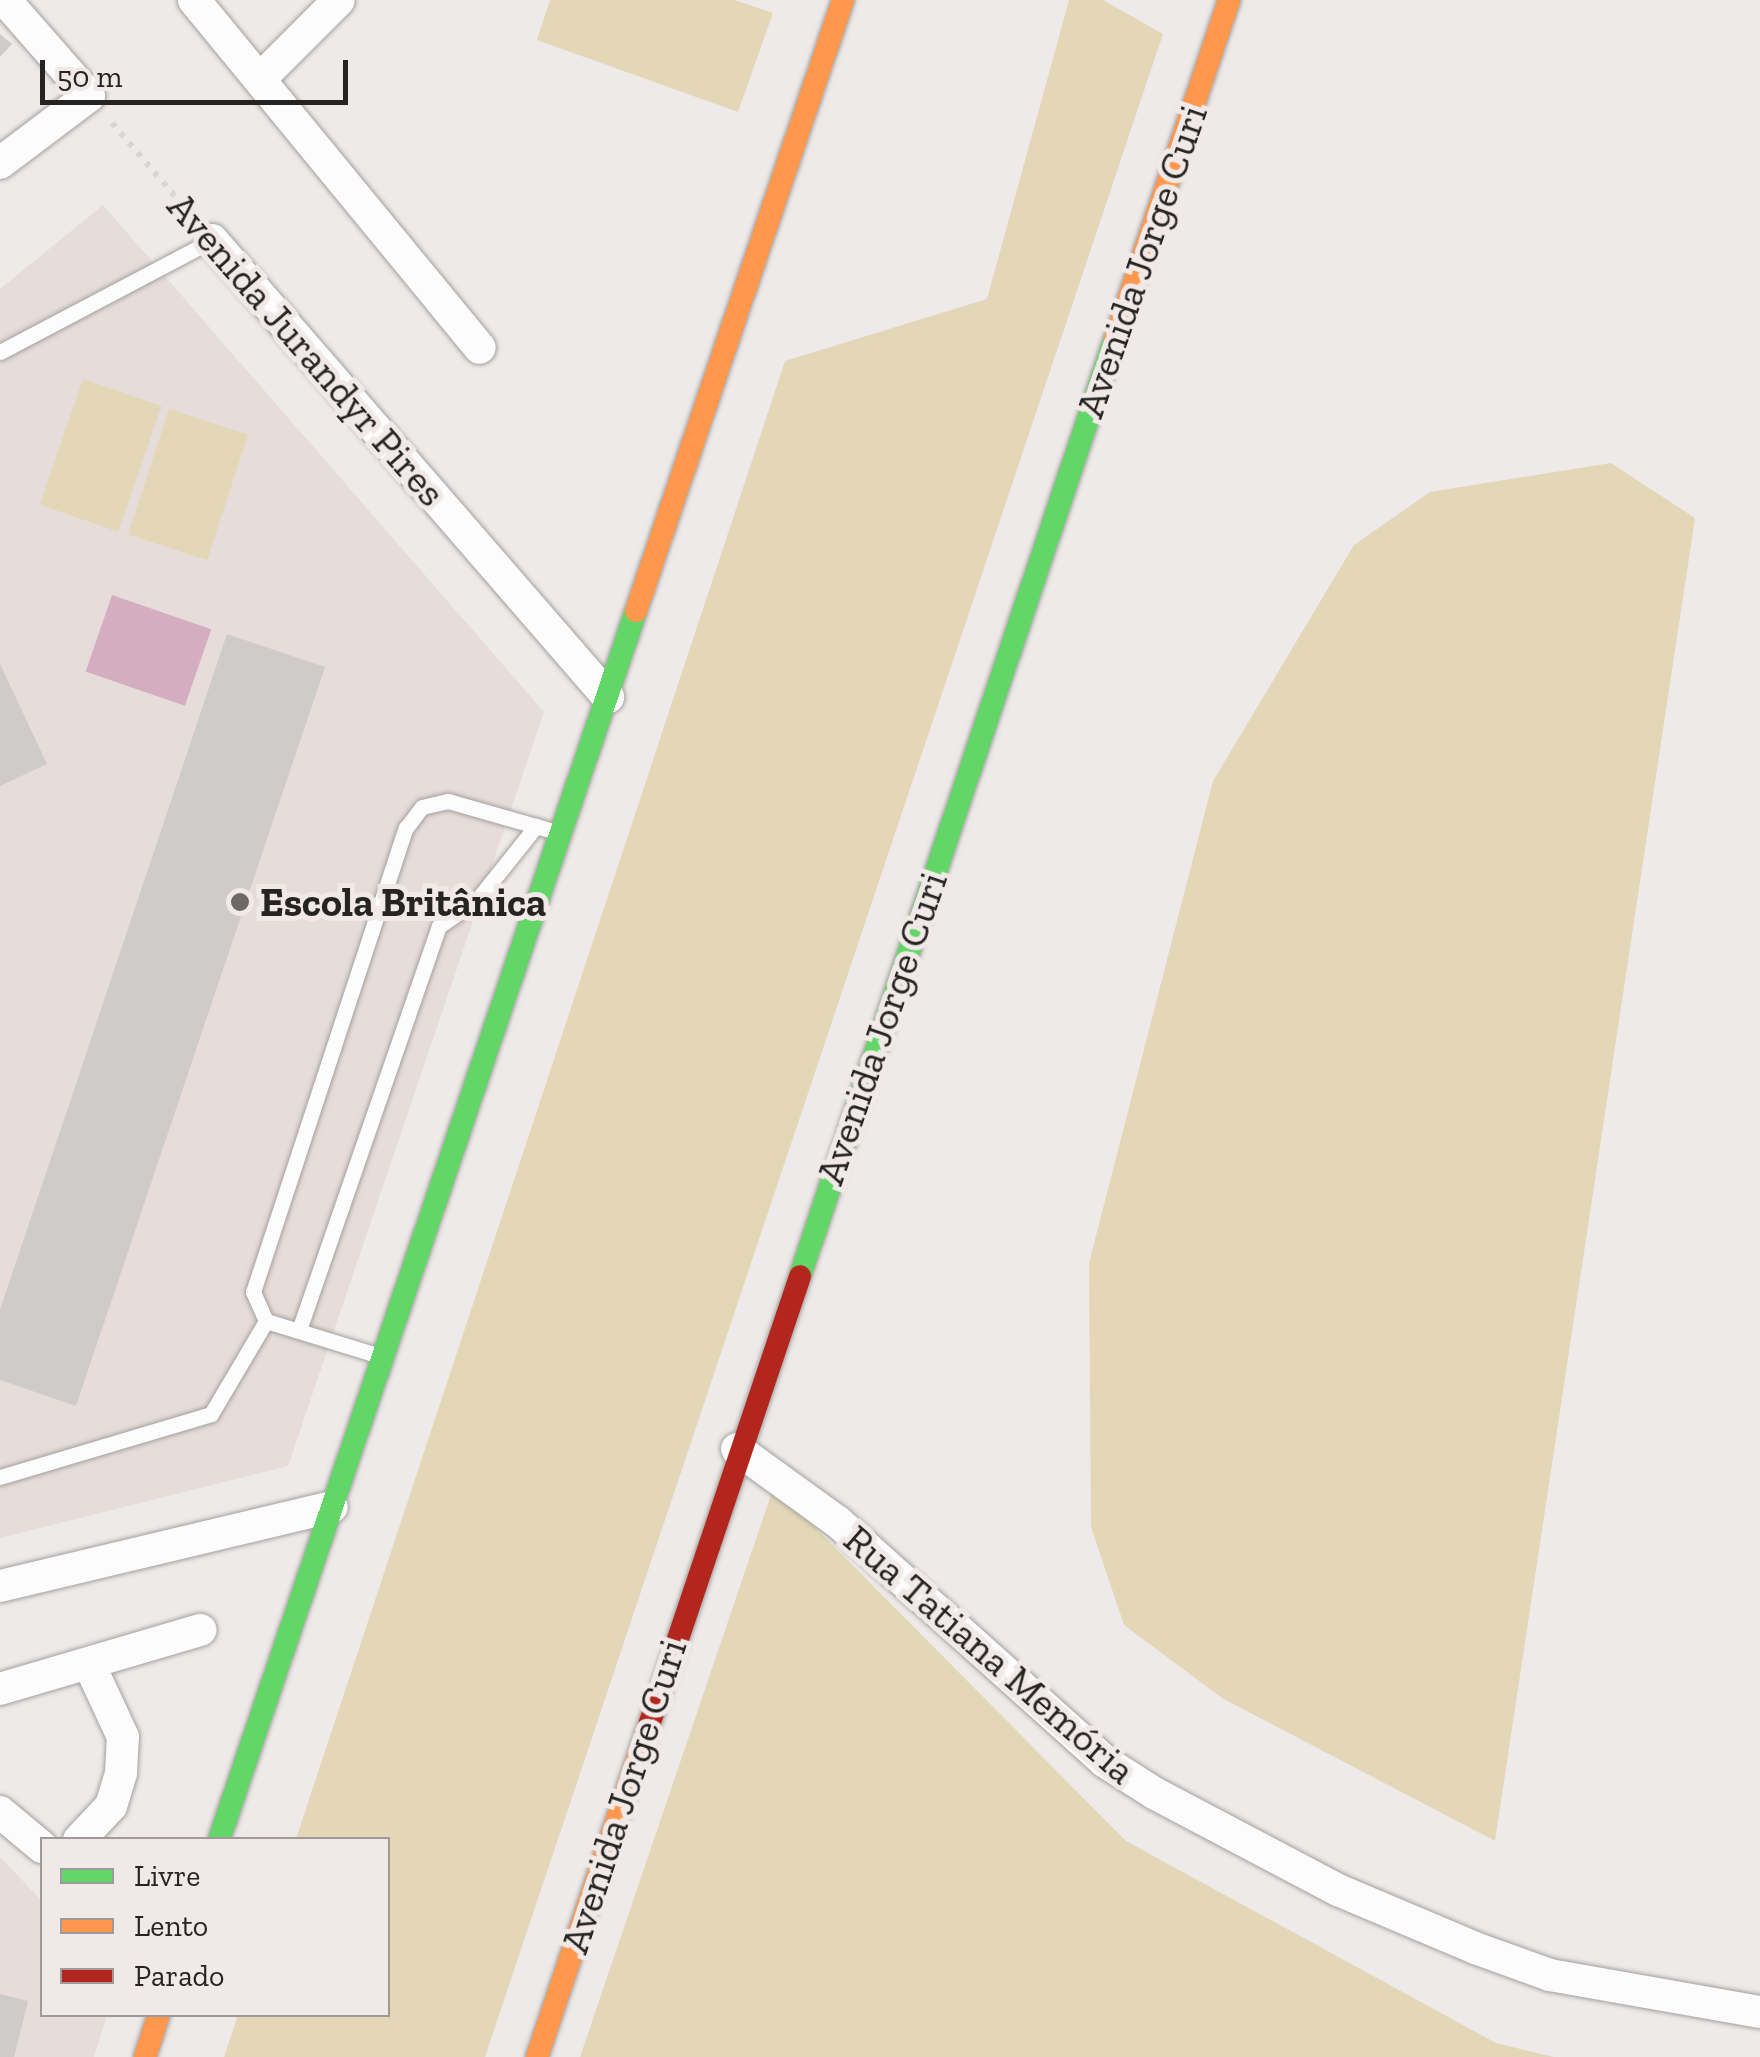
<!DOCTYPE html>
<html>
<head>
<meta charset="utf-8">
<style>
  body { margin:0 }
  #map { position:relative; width:1760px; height:2057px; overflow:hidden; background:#eeeae9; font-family:"Zilla Slab",serif }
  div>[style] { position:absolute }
  .built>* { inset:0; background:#e6dcd9 }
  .green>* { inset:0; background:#e3d7b8; transform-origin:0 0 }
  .water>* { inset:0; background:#d5adc0; transform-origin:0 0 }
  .building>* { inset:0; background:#cfcbcb }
  .path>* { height:6px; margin-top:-3px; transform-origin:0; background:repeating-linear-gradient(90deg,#d6d6d5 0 5px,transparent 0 13px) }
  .roads { filter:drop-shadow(0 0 2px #a3a09f) drop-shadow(0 0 2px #a3a09f) }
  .lane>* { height:15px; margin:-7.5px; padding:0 7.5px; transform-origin:7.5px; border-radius:7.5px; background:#fcfcfc }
  .street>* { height:32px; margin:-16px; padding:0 16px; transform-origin:16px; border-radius:16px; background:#fcfcfc }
  .fast>* { height:22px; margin:-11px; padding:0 11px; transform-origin:11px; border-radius:11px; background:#63d668 }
  .slow>* { height:22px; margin:-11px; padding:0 11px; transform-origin:11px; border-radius:11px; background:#ff974d }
  .jam>* { height:22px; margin:-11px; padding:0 11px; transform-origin:11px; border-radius:11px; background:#b3261e }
  .dots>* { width:28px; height:28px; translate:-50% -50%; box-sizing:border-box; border:5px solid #f0e9e7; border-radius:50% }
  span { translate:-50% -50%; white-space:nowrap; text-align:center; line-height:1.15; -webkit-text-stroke:10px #f0e9e7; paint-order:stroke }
  .street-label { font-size:40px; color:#262423 }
  .poi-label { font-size:40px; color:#262423; font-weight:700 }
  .left { translate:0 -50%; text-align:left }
  .legend { position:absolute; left:40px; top:1837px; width:350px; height:180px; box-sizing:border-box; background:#f0e9e7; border:2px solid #9f9a99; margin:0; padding:12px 18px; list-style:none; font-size:30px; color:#262423 }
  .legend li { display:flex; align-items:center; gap:20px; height:50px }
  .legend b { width:50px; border:2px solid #9f9a99 }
  .scale { position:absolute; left:40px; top:60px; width:308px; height:45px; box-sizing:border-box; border:5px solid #262423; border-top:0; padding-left:12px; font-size:30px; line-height:35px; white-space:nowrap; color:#262423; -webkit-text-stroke:8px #f0e9e7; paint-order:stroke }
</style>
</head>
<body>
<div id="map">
  <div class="built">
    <div style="clip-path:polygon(103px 205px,544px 712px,288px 1466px,0 1538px,0 289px)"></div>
    <div style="clip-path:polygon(0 1857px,42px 1901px,42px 2014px,107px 2015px,94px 2057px,0 2057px)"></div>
  </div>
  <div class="green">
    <div style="clip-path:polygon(550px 0,735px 0,773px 13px,738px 112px,537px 40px)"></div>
    <div style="clip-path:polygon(1069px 0,1103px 0,1163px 34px,485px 2057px,224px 2057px,238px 2015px,388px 2014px,388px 1840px,296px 1839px,785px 361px,987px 299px)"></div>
    <div style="left:83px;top:379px;width:83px;height:133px;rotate:19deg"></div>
    <div style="left:169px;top:409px;width:83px;height:132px;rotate:18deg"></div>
    <div style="clip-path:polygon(1611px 463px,1695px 518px,1495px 1841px,1222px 1698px,1124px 1625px,1091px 1527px,1089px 1263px,1213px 781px,1354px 545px,1430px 492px)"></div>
    <div style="clip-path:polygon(774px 1486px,1126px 1841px,1496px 2043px,1554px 2057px,580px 2057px)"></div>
  </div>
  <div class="water">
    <div style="left:112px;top:595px;width:105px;height:81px;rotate:19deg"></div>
  </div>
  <div class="building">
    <div style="clip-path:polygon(0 34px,12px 44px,0 57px)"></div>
    <div style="clip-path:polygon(227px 634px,325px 667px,76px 1406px,0 1380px,0 1310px)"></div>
    <div style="clip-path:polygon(0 664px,47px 764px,0 786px)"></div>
    <div style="clip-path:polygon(0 1994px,28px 2001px,14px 2057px,0 2057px)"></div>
  </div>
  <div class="path">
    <div style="left:112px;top:123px;width:123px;rotate:49.3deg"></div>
  </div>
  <div class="roads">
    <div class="lane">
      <div style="left:0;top:352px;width:240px;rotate:-27.8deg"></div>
      <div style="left:299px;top:1330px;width:428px;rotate:-70.9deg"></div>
      <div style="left:439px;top:926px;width:46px;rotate:-34.4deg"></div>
      <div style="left:477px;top:900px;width:95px;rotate:-51.4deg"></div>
      <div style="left:380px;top:1356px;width:119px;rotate:-162.9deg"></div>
      <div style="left:266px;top:1321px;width:32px;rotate:-114deg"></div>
      <div style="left:253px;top:1292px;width:489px;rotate:-71.8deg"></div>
      <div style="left:406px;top:828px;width:26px;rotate:-53deg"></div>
      <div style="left:422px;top:807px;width:27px;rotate:-13deg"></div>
      <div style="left:448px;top:801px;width:113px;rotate:15.9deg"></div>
      <div style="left:0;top:1477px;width:220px;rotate:-16.6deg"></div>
      <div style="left:211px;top:1414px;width:108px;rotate:-59.4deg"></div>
    </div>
    <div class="street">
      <div style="left:194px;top:0;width:450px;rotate:50.6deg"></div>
      <div style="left:263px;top:76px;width:107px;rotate:-45deg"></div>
      <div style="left:0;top:163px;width:111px;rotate:-37deg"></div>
      <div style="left:89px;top:96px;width:128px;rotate:-131.2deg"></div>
      <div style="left:212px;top:240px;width:605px;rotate:49.09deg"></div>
      <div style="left:737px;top:1449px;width:125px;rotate:35.9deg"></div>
      <div style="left:838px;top:1522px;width:358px;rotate:41.9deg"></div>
      <div style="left:1104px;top:1761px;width:59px;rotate:32.6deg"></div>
      <div style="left:1154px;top:1793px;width:208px;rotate:27.8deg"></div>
      <div style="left:1338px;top:1890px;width:149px;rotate:22.9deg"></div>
      <div style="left:1475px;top:1948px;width:80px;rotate:19.8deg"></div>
      <div style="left:1550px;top:1975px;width:213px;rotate:10deg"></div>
      <div style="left:0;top:1586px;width:341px;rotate:-13.4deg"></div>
      <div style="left:0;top:1689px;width:209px;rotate:-16.4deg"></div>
      <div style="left:0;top:1812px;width:55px;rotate:39.8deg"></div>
      <div style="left:79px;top:1840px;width:47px;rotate:-46.7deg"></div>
      <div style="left:111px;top:1806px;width:34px;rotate:-73deg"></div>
      <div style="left:121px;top:1773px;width:36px;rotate:-87deg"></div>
      <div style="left:123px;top:1737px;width:78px;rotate:-114.9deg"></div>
    </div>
    <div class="fast">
      <div style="left:800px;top:1276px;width:989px;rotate:-71.42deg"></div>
      <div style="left:219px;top:1840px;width:1298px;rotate:-71.26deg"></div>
    </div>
    <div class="slow">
      <div style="left:1115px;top:339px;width:358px;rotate:-71.4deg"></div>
      <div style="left:636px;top:611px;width:645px;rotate:-71.28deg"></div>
      <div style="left:145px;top:2057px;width:45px;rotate:-72deg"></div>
      <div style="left:537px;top:2057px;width:341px;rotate:-71.4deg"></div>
    </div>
    <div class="jam">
      <div style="left:646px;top:1734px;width:483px;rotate:-71.4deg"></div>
    </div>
  </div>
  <div class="dots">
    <div style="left:240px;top:902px;background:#6c6968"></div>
  </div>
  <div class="street-label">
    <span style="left:1141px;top:261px;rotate:-71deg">Avenida Jorge Curi</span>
    <span style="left:307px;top:349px;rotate:49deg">Avenida Jurandyr Pires</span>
    <span style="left:881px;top:1028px;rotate:-71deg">Avenida Jorge Curi</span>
    <span style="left:990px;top:1654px;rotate:41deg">Rua Tatiana Memória</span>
    <span style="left:623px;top:1796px;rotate:-72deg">Avenida Jorge Curi</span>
  </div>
  <div class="poi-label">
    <span class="left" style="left:260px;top:902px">Escola Britânica</span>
  </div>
  <ul class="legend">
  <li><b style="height:12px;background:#63d668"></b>Livre</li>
  <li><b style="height:12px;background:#ff974d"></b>Lento</li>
  <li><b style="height:12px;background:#b3261e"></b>Parado</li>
  </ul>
  <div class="scale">50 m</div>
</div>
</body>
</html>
